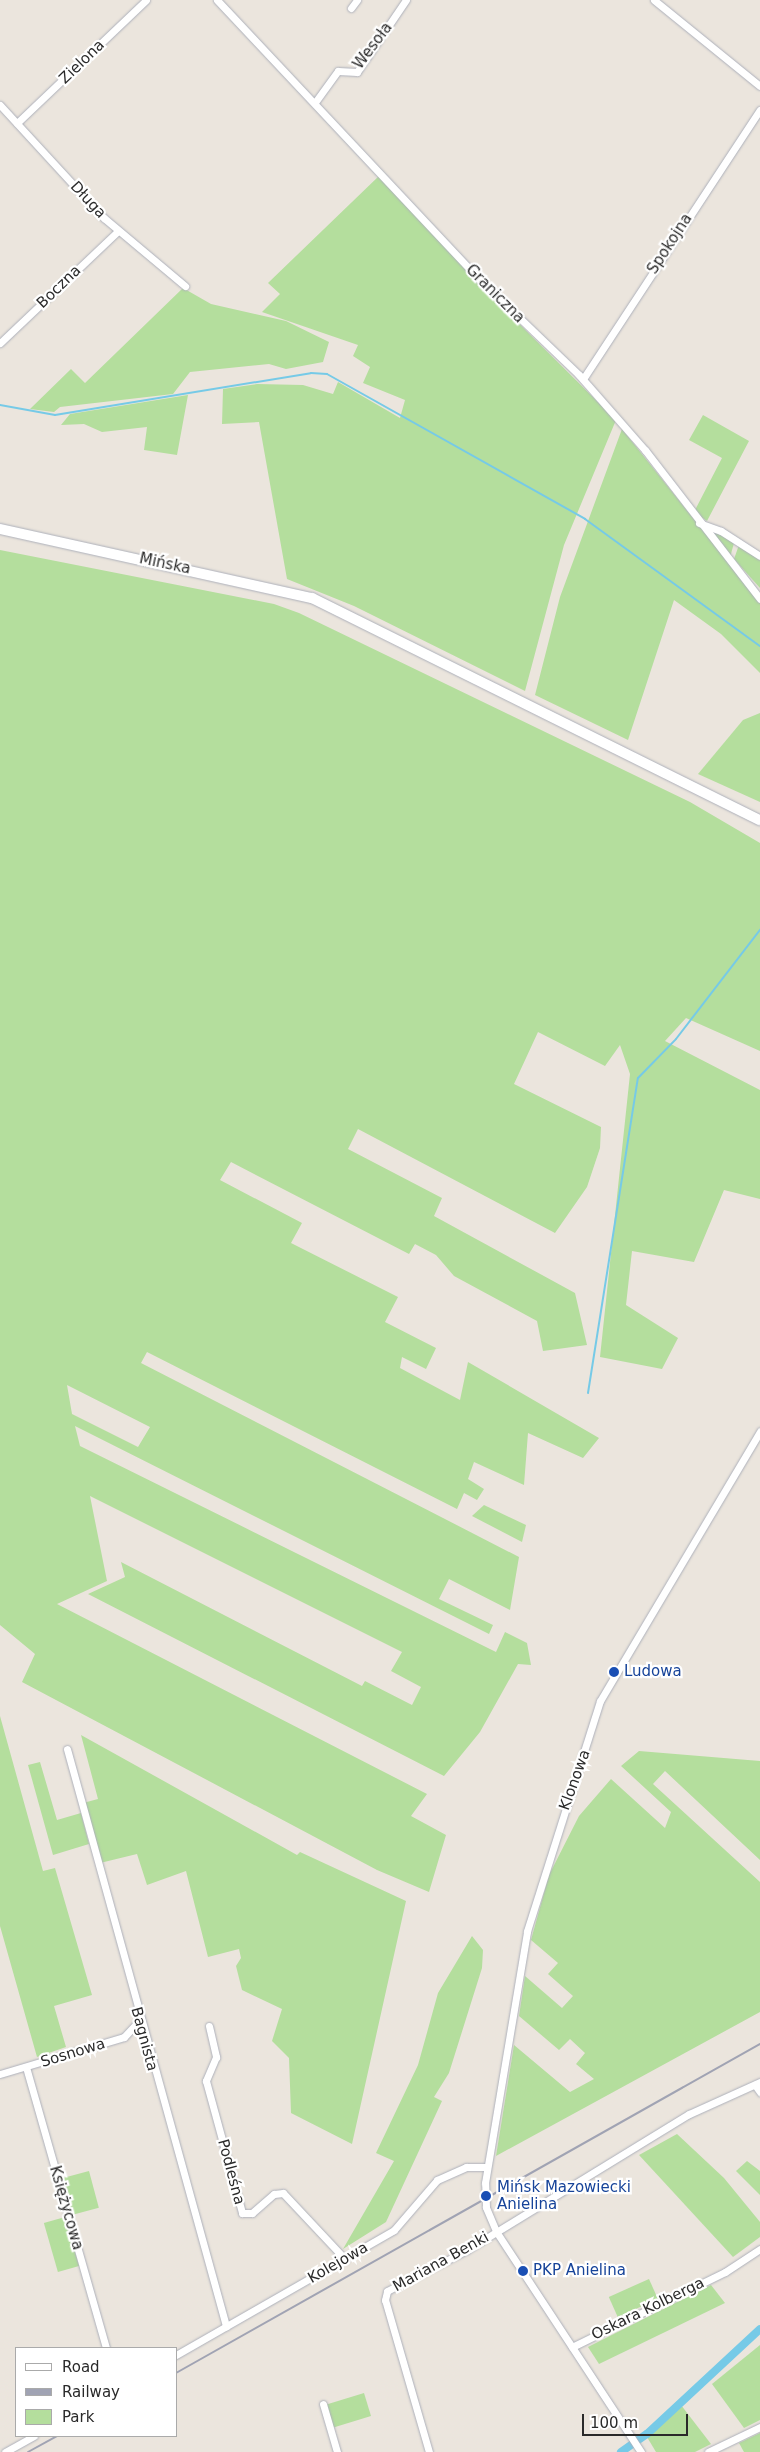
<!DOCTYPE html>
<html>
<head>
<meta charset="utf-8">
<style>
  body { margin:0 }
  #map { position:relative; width:760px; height:2452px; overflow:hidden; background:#ebe5dd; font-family:"DejaVu Sans",sans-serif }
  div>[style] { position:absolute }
  .green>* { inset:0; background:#b4de9d; transform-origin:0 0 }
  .stream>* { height:2px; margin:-1px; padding:0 1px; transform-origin:1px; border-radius:1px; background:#76cae7 }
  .canal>* { height:8px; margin:-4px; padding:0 4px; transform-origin:4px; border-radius:4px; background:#76cae7 }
  .roads { filter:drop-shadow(0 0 1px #adb0ba) drop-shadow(0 0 1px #adb0ba) }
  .minor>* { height:7px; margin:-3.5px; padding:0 3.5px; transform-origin:3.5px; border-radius:3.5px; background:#fff }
  .secondary>* { height:10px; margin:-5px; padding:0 5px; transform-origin:5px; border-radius:5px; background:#fff }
  .rail>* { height:2px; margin:-1px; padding:0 1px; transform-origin:1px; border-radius:1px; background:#a0a3b3 }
  .dots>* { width:14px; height:14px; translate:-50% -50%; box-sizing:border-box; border:2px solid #fff; border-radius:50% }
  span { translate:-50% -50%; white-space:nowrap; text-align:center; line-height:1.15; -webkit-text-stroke:4.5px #fff; paint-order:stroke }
  .street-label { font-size:15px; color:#2a2a2a }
  .transit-label { font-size:15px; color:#164399 }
  .left { translate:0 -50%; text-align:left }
  .legend { position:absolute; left:15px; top:2347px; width:162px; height:90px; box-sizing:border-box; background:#fff; border:1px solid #aaa; margin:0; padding:6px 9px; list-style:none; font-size:15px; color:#2a2a2a }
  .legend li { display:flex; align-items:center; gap:10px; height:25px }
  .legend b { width:25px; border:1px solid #aaa }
  .scale { position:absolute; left:582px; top:2414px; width:106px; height:22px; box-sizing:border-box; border:2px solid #2a2a2a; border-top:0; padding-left:6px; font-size:15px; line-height:18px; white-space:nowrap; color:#2a2a2a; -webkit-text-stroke:4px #fff; paint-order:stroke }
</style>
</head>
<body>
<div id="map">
  <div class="green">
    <div style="clip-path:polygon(380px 175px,481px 286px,616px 420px,564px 545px,525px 691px,354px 606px,287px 579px,259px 422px,222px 424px,223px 389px,257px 384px,303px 385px,333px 394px,338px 382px,400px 418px,405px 400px,363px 383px,370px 367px,353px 356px,358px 345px,262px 312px,280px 294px,268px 283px)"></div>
    <div style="clip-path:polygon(183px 288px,211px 304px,286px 321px,329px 342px,323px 362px,286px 369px,269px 364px,190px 372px,173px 394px,60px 407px,54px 412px,30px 409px,71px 369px,85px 383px)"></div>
    <div style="clip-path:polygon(188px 395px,177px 455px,144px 450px,147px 427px,102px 432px,84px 424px,61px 425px,70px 414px)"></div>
    <div style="clip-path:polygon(703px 415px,749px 441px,707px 521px,694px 512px,722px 458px,689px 440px)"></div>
    <div style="clip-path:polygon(622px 429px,760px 602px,760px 673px,721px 634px,674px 600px,628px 740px,535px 695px,560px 597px)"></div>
    <div style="clip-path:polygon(710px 528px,734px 543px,729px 561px)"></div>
    <div style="clip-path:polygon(739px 545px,760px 559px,760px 588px,734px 559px)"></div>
    <div style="clip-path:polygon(evenodd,0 550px,274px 604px,299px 613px,690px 802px,760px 843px,760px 1051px,686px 1018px,665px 1041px,760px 1090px,760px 1199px,724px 1190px,694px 1262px,632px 1251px,626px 1305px,678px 1338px,662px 1369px,600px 1357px,630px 1074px,620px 1045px,605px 1066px,538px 1032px,514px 1084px,601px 1127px,600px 1148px,587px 1187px,555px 1233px,358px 1129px,348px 1149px,442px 1198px,434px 1216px,575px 1293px,587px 1345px,543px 1351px,537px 1321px,454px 1276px,436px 1255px,415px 1244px,409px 1254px,231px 1162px,220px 1180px,302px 1223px,291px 1243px,398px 1297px,385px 1322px,436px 1348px,426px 1369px,402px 1357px,400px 1368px,460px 1400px,468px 1362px,599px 1438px,583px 1458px,528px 1433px,524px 1485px,474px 1462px,468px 1479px,484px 1489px,477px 1500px,464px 1493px,457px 1509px,147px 1352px,141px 1363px,519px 1557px,510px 1610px,449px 1579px,439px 1599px,493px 1625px,489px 1634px,75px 1426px,80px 1446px,496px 1652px,505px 1632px,527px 1643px,531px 1665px,518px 1664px,480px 1732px,444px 1776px,88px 1594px,125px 1577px,121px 1562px,362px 1686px,365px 1681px,412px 1705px,421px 1687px,391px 1671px,402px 1652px,90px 1496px,107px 1581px,57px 1604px,427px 1794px,411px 1816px,446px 1835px,429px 1892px,377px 1870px,22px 1682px,35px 1654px,0 1625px,0 550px,67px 1385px,150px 1427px,138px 1447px,72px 1414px,67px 1385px)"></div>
    <div style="clip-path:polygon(760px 713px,760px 802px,698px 774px,743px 720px)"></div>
    <div style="clip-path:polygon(484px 1505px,526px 1525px,522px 1542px,472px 1516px)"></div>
    <div style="clip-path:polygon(0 1716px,43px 1871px,55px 1868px,92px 1995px,54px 2006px,66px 2047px,37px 2057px,0 1926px)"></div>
    <div style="clip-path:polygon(81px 1735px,297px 1855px,300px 1852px,406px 1901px,352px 2144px,291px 2113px,289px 2058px,272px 2041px,282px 2009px,242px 1990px,236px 1966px,241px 1958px,239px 1949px,208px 1957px,186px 1871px,147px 1885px,137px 1854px,100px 1863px,83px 1803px,98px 1799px)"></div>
    <div style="clip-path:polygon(639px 1751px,760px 1761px,760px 1860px,665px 1771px,653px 1784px,760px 1882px,760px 2012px,496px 2156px,514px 2045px,570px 2092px,594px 2079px,576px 2064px,585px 2053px,570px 2039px,559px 2050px,519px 2016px,525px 1976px,562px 2008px,573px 1996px,548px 1974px,558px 1963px,531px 1940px,549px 1875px,579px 1816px,611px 1779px,665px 1828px,671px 1812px,621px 1766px)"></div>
    <div style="clip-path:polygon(40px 1762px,57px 1820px,81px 1813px,89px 1844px,53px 1855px,28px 1765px)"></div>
    <div style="clip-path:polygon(472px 1936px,483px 1950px,482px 1968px,449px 2073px,434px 2097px,442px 2101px,386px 2222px,343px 2249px,394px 2161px,376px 2153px,418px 2065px,438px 1993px)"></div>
    <div style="clip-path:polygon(677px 2134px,724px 2178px,760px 2222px,760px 2237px,733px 2257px,639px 2155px)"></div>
    <div style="clip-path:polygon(747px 2161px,760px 2171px,760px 2195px,736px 2171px)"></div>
    <div style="left:89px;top:2171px;width:38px;height:29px;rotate:75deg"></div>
    <div style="left:65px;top:2217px;width:51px;height:22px;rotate:74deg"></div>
    <div style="left:649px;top:2279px;width:22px;height:44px;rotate:66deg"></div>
    <div style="clip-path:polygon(711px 2285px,725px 2303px,599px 2364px,588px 2347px)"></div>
    <div style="clip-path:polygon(760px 2345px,760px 2420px,744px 2428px,712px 2384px)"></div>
    <div style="left:364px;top:2393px;width:24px;height:40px;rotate:73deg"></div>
    <div style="clip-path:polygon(681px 2405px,711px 2444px,695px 2452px,656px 2452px,647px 2437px)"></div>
    <div style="clip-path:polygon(760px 2433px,760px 2452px,744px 2452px,739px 2443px)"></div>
  </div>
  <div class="stream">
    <div style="left:0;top:405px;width:56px;rotate:10.3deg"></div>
    <div style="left:55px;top:415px;width:259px;rotate:-9.3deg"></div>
    <div style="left:311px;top:373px;width:16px;rotate:4deg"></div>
    <div style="left:327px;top:374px;width:296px;rotate:29.3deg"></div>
    <div style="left:585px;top:519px;width:216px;rotate:36deg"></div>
    <div style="left:588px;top:1393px;width:319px;rotate:-81deg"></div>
    <div style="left:638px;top:1078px;width:54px;rotate:-45.7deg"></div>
    <div style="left:676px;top:1039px;width:138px;rotate:-52.4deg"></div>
  </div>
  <div class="canal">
    <div style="left:621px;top:2452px;width:32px;rotate:-35deg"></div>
    <div style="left:647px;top:2434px;width:154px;rotate:-42.9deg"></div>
  </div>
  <div class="roads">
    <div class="minor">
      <div style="left:217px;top:0;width:386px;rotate:46.8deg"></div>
      <div style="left:481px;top:281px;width:136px;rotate:43.8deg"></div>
      <div style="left:579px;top:375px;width:100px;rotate:48.7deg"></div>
      <div style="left:645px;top:450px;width:188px;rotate:52.3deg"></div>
      <div style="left:654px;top:0;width:136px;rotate:39.1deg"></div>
      <div style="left:351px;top:8px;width:10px;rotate:-53deg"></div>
      <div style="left:316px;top:101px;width:37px;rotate:-54deg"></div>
      <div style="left:338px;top:71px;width:19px;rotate:3deg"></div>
      <div style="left:357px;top:72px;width:87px;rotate:-55.8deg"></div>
      <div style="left:0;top:105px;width:154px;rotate:47.4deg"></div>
      <div style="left:104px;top:218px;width:106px;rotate:40deg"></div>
      <div style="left:17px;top:123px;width:178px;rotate:-43.6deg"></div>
      <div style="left:0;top:343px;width:163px;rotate:-43.5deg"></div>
      <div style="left:583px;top:379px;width:322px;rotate:-56.7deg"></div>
      <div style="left:699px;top:523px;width:23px;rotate:20deg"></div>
      <div style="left:721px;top:531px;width:46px;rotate:32.7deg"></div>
      <div style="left:67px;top:1749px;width:599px;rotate:74.59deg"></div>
      <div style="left:209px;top:2026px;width:32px;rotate:77deg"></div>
      <div style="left:216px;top:2057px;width:26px;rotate:113deg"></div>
      <div style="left:206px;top:2081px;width:137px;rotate:74.7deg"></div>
      <div style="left:242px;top:2213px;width:10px"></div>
      <div style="left:252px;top:2213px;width:29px;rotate:-41deg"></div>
      <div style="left:274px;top:2194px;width:9px;rotate:-6deg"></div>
      <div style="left:283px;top:2193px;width:91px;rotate:46.8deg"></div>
      <div style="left:26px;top:2067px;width:292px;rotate:74.1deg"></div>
      <div style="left:0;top:2074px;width:129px;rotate:-16.6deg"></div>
      <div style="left:124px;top:2037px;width:22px;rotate:-47deg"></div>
      <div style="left:755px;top:2085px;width:9px;rotate:54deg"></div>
      <div style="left:572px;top:2347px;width:170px;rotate:-26.1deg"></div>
      <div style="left:725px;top:2272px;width:42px;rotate:-33.3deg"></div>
      <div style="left:176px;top:2355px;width:251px;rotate:-29.8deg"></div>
      <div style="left:394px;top:2230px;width:66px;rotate:-49.3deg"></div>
      <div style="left:437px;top:2180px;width:32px;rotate:-24deg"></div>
      <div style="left:466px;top:2167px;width:21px"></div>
      <div style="left:323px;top:2404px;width:50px;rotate:73.7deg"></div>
      <div style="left:5px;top:2452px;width:33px;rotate:-29deg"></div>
      <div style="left:429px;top:2452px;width:158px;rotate:-106.1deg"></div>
      <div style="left:385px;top:2300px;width:9px;rotate:-77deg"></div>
      <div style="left:387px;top:2291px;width:90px;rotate:-27.1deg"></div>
      <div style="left:467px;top:2250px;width:260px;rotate:-31.5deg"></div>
      <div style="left:689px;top:2114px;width:78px;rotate:-24.3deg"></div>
      <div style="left:641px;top:2452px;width:264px;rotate:-123.3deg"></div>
      <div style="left:496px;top:2231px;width:26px;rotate:-113deg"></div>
      <div style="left:486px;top:2207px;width:24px;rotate:-92deg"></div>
      <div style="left:485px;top:2183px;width:255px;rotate:-80.5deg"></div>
      <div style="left:527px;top:1931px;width:241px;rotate:-72.4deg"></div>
      <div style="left:600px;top:1701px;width:314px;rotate:-59.3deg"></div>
      <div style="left:708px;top:2452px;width:58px;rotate:-25.7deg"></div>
    </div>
    <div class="secondary">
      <div style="left:0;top:529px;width:320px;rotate:12.5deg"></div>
      <div style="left:312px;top:598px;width:500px;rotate:26.4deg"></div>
    </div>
  </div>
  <div class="rail">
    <div style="left:176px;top:2373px;width:670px;rotate:-29.4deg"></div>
    <div style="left:28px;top:2452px;width:33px;rotate:-29deg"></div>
  </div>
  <div class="dots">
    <div style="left:614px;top:1672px;background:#1a4fb4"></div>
    <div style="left:486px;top:2196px;background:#1a4fb4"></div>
    <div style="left:523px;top:2271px;background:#1a4fb4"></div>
  </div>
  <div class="street-label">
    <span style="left:373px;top:46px;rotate:-53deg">Wesoła</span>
    <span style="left:82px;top:62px;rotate:-44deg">Zielona</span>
    <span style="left:88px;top:200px;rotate:47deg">Długa</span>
    <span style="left:670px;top:244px;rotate:-57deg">Spokojna</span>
    <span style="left:59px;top:287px;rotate:-44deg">Boczna</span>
    <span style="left:495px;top:294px;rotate:45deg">Graniczna</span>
    <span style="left:165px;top:564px;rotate:12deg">Mińska</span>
    <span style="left:575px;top:1780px;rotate:-70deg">Klonowa</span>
    <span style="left:144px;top:2039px;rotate:75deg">Bagnista</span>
    <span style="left:73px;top:2053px;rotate:-17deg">Sosnowa</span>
    <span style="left:231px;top:2172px;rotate:75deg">Podleśna</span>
    <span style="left:66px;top:2208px;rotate:74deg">Księżycowa</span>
    <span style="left:441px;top:2262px;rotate:-29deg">Mariana Benki</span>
    <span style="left:338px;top:2263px;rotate:-30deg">Kolejowa</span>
    <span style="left:648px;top:2309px;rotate:-26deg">Oskara Kolberga</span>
  </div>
  <div class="transit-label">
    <span class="left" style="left:624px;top:1672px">Ludowa</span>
    <span class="left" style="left:497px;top:2196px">Mińsk Mazowiecki<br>Anielina</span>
    <span class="left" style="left:533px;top:2271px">PKP Anielina</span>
  </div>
  <ul class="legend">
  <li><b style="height:6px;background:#fff"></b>Road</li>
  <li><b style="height:6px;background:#a0a3b3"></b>Railway</li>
  <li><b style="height:14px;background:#b4de9d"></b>Park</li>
  </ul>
  <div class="scale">100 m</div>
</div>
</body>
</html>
